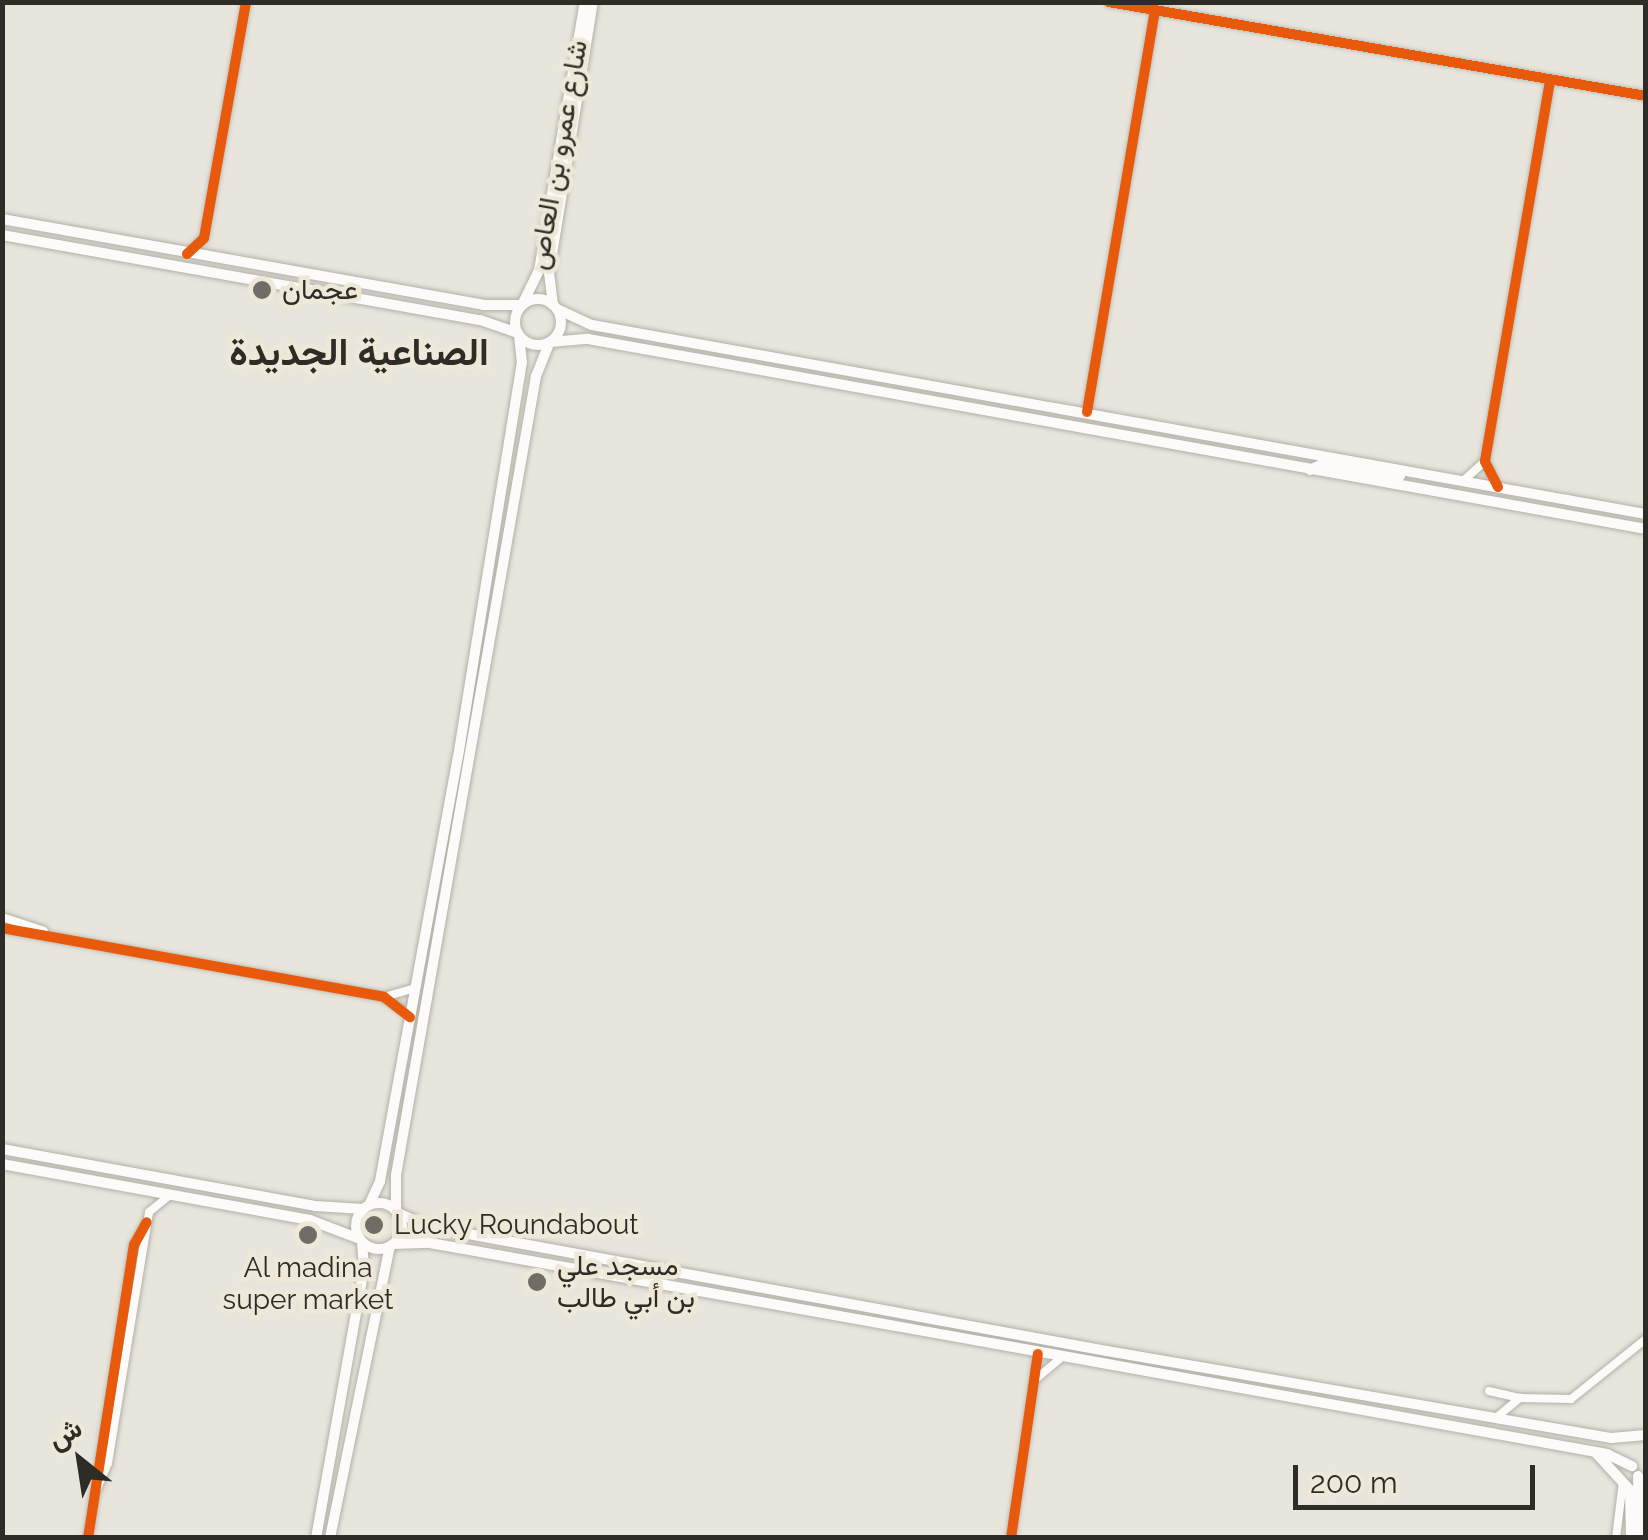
<!DOCTYPE html>
<html>
<head>
<meta charset="utf-8">
<style>
  body { margin:0 }
  #map { position:relative; width:1648px; height:1540px; overflow:hidden; background:#e8e5dc; font-family:Raleway,Vazirmatn,sans-serif }
  div>[style] { position:absolute }
  .roads { filter:drop-shadow(0 0 2px #b2b0a8) drop-shadow(0 0 2px #b2b0a8) }
  .minor>* { height:8px; margin:-4px; padding:0 4px; transform-origin:4px; border-radius:4px; background:#fcfbfa }
  .secondary>* { height:10px; margin:-5px; padding:0 5px; transform-origin:5px; border-radius:5px; background:#fcfbfa }
  .secondary>.ring { margin:-5px; padding:0; box-sizing:content-box; background:none; border:10px solid #fcfbfa; border-radius:50% }
  .cycleway>* { height:10px; margin:-5px; padding:0 5px; transform-origin:5px; border-radius:5px; background:#e8590c }
  .dots>* { width:28px; height:28px; translate:-50% -50%; box-sizing:border-box; border:5px solid #ede8d7; border-radius:50% }
  span { translate:-50% -50%; white-space:nowrap; text-align:center; line-height:1.15; -webkit-text-stroke:9px #ede8d7; paint-order:stroke }
  .street-label { font-size:28px; color:#2e2c26 }
  .poi-label { font-size:28px; color:#2e2c26 }
  .left { translate:0 -50%; text-align:left }
  .district-label { font-size:38px; color:#2e2c26; font-weight:700 }
  .frame { position:absolute; inset:0; border:5px solid #2e2c26; pointer-events:none }
  .north { position:absolute; left:30px; top:1410px; width:100px; height:100px; -webkit-text-stroke:8px #ede8d7; paint-order:stroke; rotate:330deg; font-size:28px; font-weight:700; line-height:40px; text-align:center; color:#2e2c26 }
  .north::after { content:''; display:block; margin:auto; width:35px; height:45px; background:#2e2c26; clip-path:polygon(50% 0,100% 100%,50% 72%,0 100%) }
  .scale { position:absolute; left:1293px; top:1465px; width:242px; height:45px; box-sizing:border-box; border:5px solid #2e2c26; border-top:0; padding-left:12px; font-size:30px; line-height:35px; white-space:nowrap; color:#2e2c26; -webkit-text-stroke:8px #ede8d7; paint-order:stroke }
</style>
</head>
<body>
<div id="map">
  <div class="roads">
    <div class="minor">
      <div style="left:1109px;top:2px;width:545px;rotate:9.93deg"></div>
      <div style="left:189px;top:253px;width:21px;rotate:-45deg"></div>
      <div style="left:204px;top:238px;width:240px;rotate:-79.9deg"></div>
      <div style="left:1087px;top:412px;width:407px;rotate:-80.4deg"></div>
      <div style="left:1463px;top:481px;width:30px;rotate:-42deg"></div>
      <div style="left:1497px;top:486px;width:28px;rotate:-116deg"></div>
      <div style="left:1485px;top:461px;width:387px;rotate:-80.3deg"></div>
      <div style="left:2px;top:917px;width:44px;rotate:18.4deg"></div>
      <div style="left:2px;top:928px;width:388px;rotate:10.2deg"></div>
      <div style="left:384px;top:997px;width:32px;rotate:36deg"></div>
      <div style="left:384px;top:997px;width:33px;rotate:-16deg"></div>
      <div style="left:1037px;top:1378px;width:33px;rotate:-40deg"></div>
      <div style="left:1489px;top:1391px;width:32px;rotate:13deg"></div>
      <div style="left:1497px;top:1417px;width:30px;rotate:-40deg"></div>
      <div style="left:1520px;top:1398px;width:51px;rotate:1.1deg"></div>
      <div style="left:1571px;top:1399px;width:96px;rotate:-38.7deg"></div>
      <div style="left:97px;top:1489px;width:28px;rotate:-67deg"></div>
      <div style="left:108px;top:1463px;width:254px;rotate:-80.7deg"></div>
      <div style="left:149px;top:1212px;width:27px;rotate:-39deg"></div>
      <div style="left:88px;top:1538px;width:297px;rotate:-81.1deg"></div>
      <div style="left:134px;top:1245px;width:26px;rotate:-61deg"></div>
      <div style="left:1011px;top:1538px;width:186px;rotate:-81.7deg"></div>
      <div style="left:1616px;top:1538px;width:56px;rotate:-82.9deg"></div>
    </div>
    <div class="secondary">
      <div style="left:2px;top:219px;width:489px;rotate:10.1deg"></div>
      <div style="left:483px;top:305px;width:39px"></div>
      <div style="left:2px;top:235px;width:485px;rotate:10.1deg"></div>
      <div style="left:480px;top:320px;width:40px;rotate:18.9deg"></div>
      <div class="ring" style="left:515px;top:299px;width:36px;height:36px"></div>
      <div style="left:522px;top:305px;width:39px;rotate:-64deg"></div>
      <div style="left:539px;top:270px;width:272px;rotate:-80.3deg"></div>
      <div style="left:553px;top:305px;width:32px;rotate:-97deg"></div>
      <div style="left:549px;top:273px;width:275px;rotate:-80.8deg"></div>
      <div style="left:557px;top:309px;width:38px;rotate:25deg"></div>
      <div style="left:592px;top:325px;width:1071px;rotate:10.17deg"></div>
      <div style="left:550px;top:342px;width:38px;rotate:-5deg"></div>
      <div style="left:588px;top:339px;width:1075px;rotate:10.18deg"></div>
      <div style="left:1310px;top:470px;width:13px;rotate:-27deg"></div>
      <div style="left:1322px;top:464px;width:79px;rotate:8.7deg"></div>
      <div style="left:2px;top:1149px;width:318px;rotate:10.3deg"></div>
      <div style="left:315px;top:1206px;width:48px;rotate:3.6deg"></div>
      <div style="left:2px;top:1164px;width:313px;rotate:10.3deg"></div>
      <div style="left:310px;top:1220px;width:53px;rotate:20.8deg"></div>
      <div class="ring" style="left:356px;top:1203px;width:36px;height:36px"></div>
      <div style="left:369px;top:1205px;width:26px;rotate:-65deg"></div>
      <div style="left:380px;top:1181px;width:431px;rotate:-79.6deg"></div>
      <div style="left:458px;top:757px;width:399px;rotate:-80.8deg"></div>
      <div style="left:522px;top:363px;width:27px;rotate:-96deg"></div>
      <div style="left:396px;top:1211px;width:36px;rotate:-90deg"></div>
      <div style="left:396px;top:1175px;width:811px;rotate:-80.06deg"></div>
      <div style="left:536px;top:376px;width:35px;rotate:-68deg"></div>
      <div style="left:398px;top:1213px;width:35px;rotate:24deg"></div>
      <div style="left:430px;top:1227px;width:688px;rotate:10.38deg"></div>
      <div style="left:1107px;top:1351px;width:511px;rotate:9.79deg"></div>
      <div style="left:1611px;top:1438px;width:35px;rotate:-5deg"></div>
      <div style="left:393px;top:1244px;width:37px;rotate:-2deg"></div>
      <div style="left:430px;top:1243px;width:570px;rotate:10.11deg"></div>
      <div style="left:991px;top:1343px;width:626px;rotate:10.21deg"></div>
      <div style="left:1607px;top:1454px;width:28px;rotate:26deg"></div>
      <div style="left:1596px;top:1453px;width:50px;rotate:47.4deg"></div>
      <div style="left:1630px;top:1490px;width:48px;rotate:88.8deg"></div>
      <div style="left:1638px;top:1476px;width:62px;rotate:89.1deg"></div>
      <div style="left:316px;top:1538px;width:273px;rotate:-79.9deg"></div>
      <div style="left:364px;top:1269px;width:27px;rotate:-94deg"></div>
      <div style="left:330px;top:1538px;width:298px;rotate:-78.4deg"></div>
    </div>
  </div>
  <div class="cycleway">
    <div style="left:1109px;top:2px;width:545px;rotate:9.93deg"></div>
    <div style="left:187px;top:254px;width:23px;rotate:-43deg"></div>
    <div style="left:204px;top:238px;width:240px;rotate:-79.9deg"></div>
    <div style="left:1087px;top:412px;width:407px;rotate:-80.4deg"></div>
    <div style="left:1498px;top:487px;width:29px;rotate:-117deg"></div>
    <div style="left:1485px;top:461px;width:387px;rotate:-80.3deg"></div>
    <div style="left:2px;top:928px;width:388px;rotate:10.2deg"></div>
    <div style="left:384px;top:997px;width:33px;rotate:38deg"></div>
    <div style="left:88px;top:1538px;width:297px;rotate:-81.1deg"></div>
    <div style="left:134px;top:1245px;width:26px;rotate:-61deg"></div>
    <div style="left:1011px;top:1538px;width:186px;rotate:-81.7deg"></div>
  </div>
  <div class="dots">
    <div style="left:262px;top:290px;background:#6f6d66"></div>
    <div style="left:374px;top:1225px;background:#6f6d66"></div>
    <div style="left:308px;top:1235px;background:#6f6d66"></div>
    <div style="left:537px;top:1282px;background:#6f6d66"></div>
  </div>
  <div class="street-label">
    <span style="left:558px;top:155px;rotate:-80deg">شارع عمرو بن العاص</span>
  </div>
  <div class="poi-label">
    <span class="left" style="left:282px;top:290px">عجمان</span>
    <span class="left" style="left:394px;top:1225px">Lucky Roundabout</span>
    <span class="left" style="left:557px;top:1282px">مسجد علي<br>بن أبي طالب</span>
    <span style="left:308px;top:1284px">Al madina<br>super market</span>
  </div>
  <div class="district-label">
    <span style="left:359px;top:352px">الصناعية الجديدة</span>
  </div>
  <div class="frame"></div>
  <div class="north">ش</div>
  <div class="scale">200 m</div>
</div>
</body>
</html>
